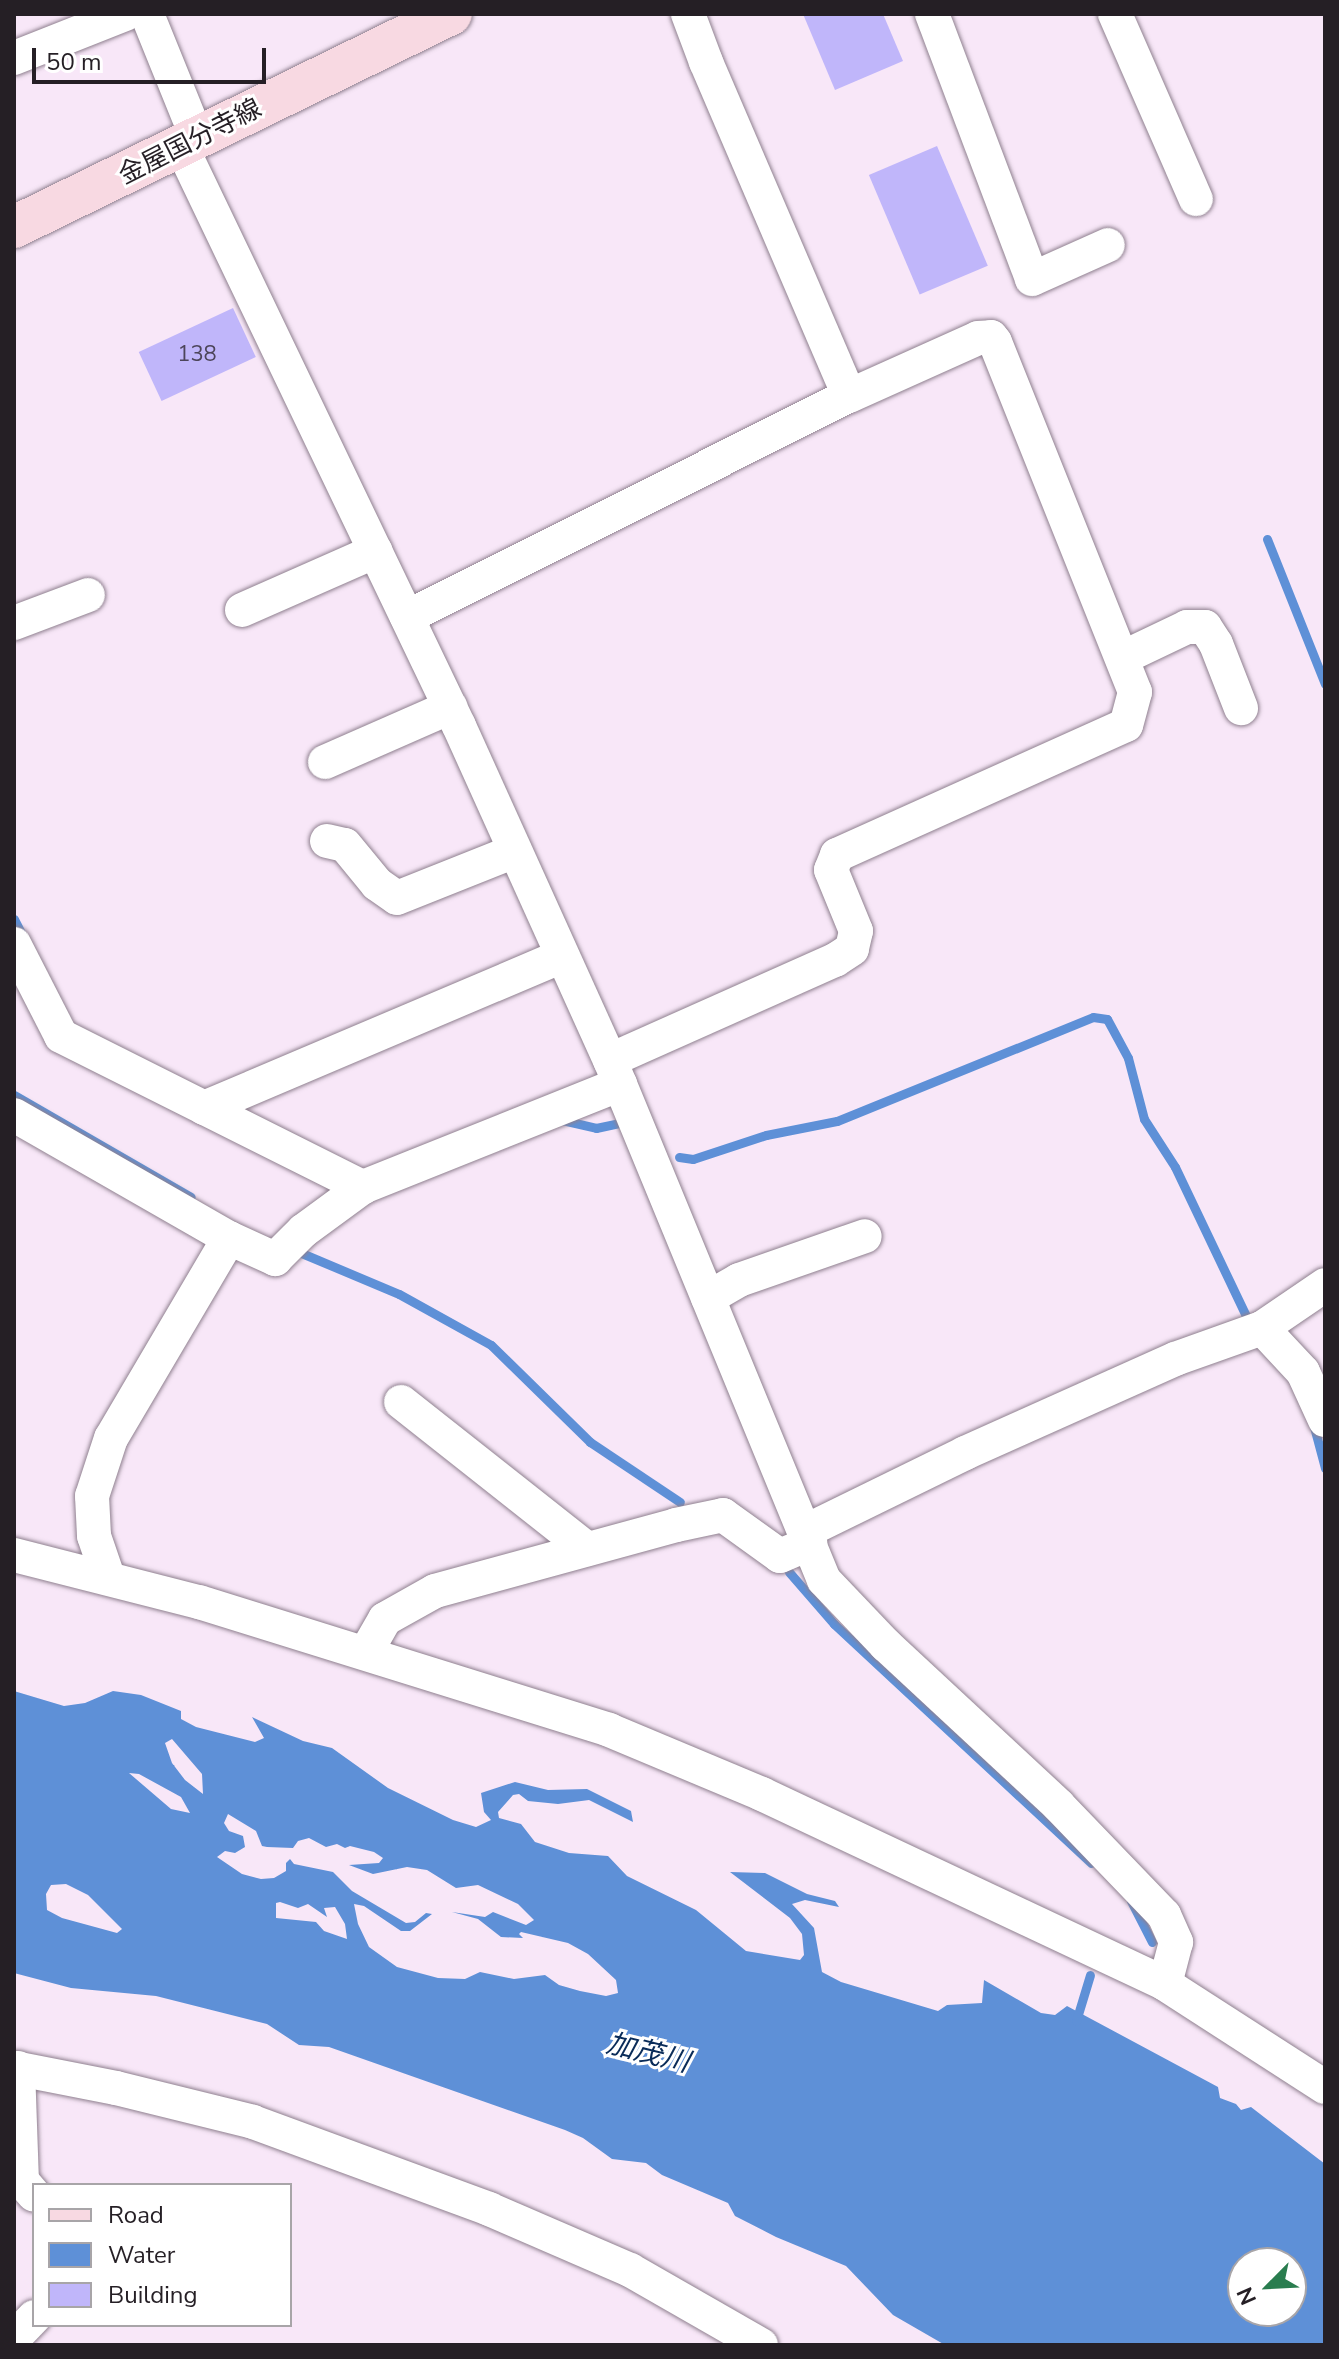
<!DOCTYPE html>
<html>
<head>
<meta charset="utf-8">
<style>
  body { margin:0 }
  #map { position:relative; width:1339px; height:2359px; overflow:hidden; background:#f8e7f8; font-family:"Nunito Sans","Noto Sans JP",sans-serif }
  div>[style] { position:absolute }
  .water>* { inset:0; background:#5e90d7 }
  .stream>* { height:9px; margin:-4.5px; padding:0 4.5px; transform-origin:4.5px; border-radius:4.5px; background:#5e90d7 }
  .building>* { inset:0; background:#c0b6fa; transform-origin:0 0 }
  .roads { filter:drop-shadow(0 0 2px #8f808f) drop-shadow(0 0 2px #8f808f) }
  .minor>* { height:34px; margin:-17px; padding:0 17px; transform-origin:17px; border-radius:17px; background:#fff }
  .major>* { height:42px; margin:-21px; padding:0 21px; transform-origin:21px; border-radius:21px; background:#f8d9e2 }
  span { translate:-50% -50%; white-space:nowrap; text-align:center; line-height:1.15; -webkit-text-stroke:6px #fff; paint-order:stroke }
  .number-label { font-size:22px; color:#4c455a }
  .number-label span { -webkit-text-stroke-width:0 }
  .street-label { font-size:26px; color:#251f25 }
  .water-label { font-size:28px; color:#0a2c59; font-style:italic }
  .frame { position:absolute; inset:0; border:16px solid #251f25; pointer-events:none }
  .legend { position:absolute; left:32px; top:2183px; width:260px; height:144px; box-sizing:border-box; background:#fff; border:2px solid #a8a5a8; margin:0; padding:10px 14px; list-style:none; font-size:24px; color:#251f25 }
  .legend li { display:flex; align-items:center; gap:16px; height:40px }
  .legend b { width:40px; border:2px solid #a8a5a8 }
  .north { position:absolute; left:1227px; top:2247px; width:80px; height:80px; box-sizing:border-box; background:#fff; border:2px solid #a8a5a8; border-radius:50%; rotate:246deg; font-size:22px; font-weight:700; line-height:32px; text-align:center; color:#251f25 }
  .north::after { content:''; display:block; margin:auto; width:28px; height:36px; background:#2a7d4f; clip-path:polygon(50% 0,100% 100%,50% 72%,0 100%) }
  .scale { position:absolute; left:32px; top:48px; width:234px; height:36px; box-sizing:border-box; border:4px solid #251f25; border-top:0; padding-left:10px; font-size:24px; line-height:28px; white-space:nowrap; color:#251f25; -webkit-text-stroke:6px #fff; paint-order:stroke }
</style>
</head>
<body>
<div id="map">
  <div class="water">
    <div style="clip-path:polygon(evenodd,14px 1691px,64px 1706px,85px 1703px,113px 1691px,141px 1695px,181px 1711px,181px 1719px,196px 1727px,255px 1742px,264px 1738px,252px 1717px,303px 1741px,332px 1748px,388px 1788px,453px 1820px,476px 1827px,491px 1820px,484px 1812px,481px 1793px,515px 1782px,548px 1790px,587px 1789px,631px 1811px,633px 1822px,589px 1800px,558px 1804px,528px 1801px,519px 1794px,513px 1795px,498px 1812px,499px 1818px,521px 1824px,535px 1842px,569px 1853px,608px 1856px,627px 1876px,696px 1910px,746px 1951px,800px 1960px,804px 1955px,802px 1934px,790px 1918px,730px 1872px,765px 1873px,807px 1894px,835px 1901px,839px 1907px,805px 1900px,792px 1904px,814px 1928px,822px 1972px,841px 1982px,938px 2011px,947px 2005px,982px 2003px,984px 1980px,1041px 2013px,1055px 2015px,1067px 2006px,1218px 2087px,1220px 2098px,1236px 2104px,1241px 2110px,1251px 2107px,1325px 2164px,1325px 2345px,945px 2345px,893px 2315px,846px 2266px,776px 2237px,735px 2216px,728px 2203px,662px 2175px,646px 2163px,612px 2159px,583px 2138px,565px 2130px,329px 2047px,299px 2045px,267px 2024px,156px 1996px,71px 1988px,14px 1973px,14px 1691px,172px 1739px,202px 1774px,203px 1794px,185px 1780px,172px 1763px,165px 1743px,172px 1739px,14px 1691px,129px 1773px,139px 1774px,181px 1797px,190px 1813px,171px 1809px,129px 1773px,14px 1691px,228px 1814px,256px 1831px,262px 1846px,267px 1847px,293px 1848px,298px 1841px,309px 1838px,326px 1847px,337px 1844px,345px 1848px,350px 1846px,374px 1852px,383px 1858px,379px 1863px,349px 1865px,373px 1874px,407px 1867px,427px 1870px,456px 1888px,478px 1885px,518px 1904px,534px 1920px,526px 1925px,493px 1912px,485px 1917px,452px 1912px,478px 1919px,501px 1937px,523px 1938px,519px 1934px,521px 1932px,568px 1943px,588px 1954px,616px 1980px,618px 1993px,606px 1996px,580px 1991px,559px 1985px,545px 1975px,514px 1979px,480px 1972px,465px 1979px,438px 1978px,397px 1967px,369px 1947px,358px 1924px,354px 1904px,364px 1906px,401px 1931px,410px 1931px,432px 1914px,426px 1913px,415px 1922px,406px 1923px,352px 1891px,333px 1872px,294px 1864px,290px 1859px,286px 1863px,286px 1871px,274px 1878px,261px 1879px,242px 1874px,217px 1857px,225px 1851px,235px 1853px,245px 1847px,243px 1836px,229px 1831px,224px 1823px,228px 1814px,14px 1691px,66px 1884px,88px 1895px,122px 1929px,117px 1933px,62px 1918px,47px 1910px,46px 1894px,51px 1885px,66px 1884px,14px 1691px,280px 1902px,298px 1908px,308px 1904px,327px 1917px,324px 1908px,335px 1907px,345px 1924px,347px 1939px,324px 1931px,316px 1922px,276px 1918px,276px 1903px,280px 1902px,14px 1691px,1243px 2263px,1291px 2263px,1291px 2311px,1243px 2311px,1243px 2263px)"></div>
  </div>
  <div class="stream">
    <div style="left:1267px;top:539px;width:156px;rotate:68.2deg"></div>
    <div style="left:14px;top:919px;width:20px;rotate:63deg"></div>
    <div style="left:14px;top:1095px;width:204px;rotate:30deg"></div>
    <div style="left:562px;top:1120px;width:35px;rotate:13deg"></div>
    <div style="left:596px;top:1128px;width:33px;rotate:-12deg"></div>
    <div style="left:679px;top:1157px;width:14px;rotate:8deg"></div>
    <div style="left:693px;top:1159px;width:77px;rotate:-18.2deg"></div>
    <div style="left:766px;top:1135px;width:72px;rotate:-11.2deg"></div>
    <div style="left:837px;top:1121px;width:276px;rotate:-22.1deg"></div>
    <div style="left:1093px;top:1017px;width:14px;rotate:8deg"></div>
    <div style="left:1107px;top:1019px;width:44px;rotate:61.7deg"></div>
    <div style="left:1128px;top:1058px;width:63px;rotate:75.3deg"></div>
    <div style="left:1144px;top:1119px;width:57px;rotate:57.1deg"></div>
    <div style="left:1175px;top:1167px;width:172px;rotate:64.5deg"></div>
    <div style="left:299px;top:1252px;width:108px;rotate:22.8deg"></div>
    <div style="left:399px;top:1294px;width:105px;rotate:29deg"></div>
    <div style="left:491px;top:1345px;width:139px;rotate:44.4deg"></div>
    <div style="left:590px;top:1442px;width:108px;rotate:33.7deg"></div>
    <div style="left:1313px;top:1423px;width:47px;rotate:75.1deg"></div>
    <div style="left:789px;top:1572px;width:69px;rotate:49.1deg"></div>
    <div style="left:834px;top:1624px;width:351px;rotate:42.9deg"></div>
    <div style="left:1131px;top:1901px;width:46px;rotate:62.9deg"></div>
    <div style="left:1076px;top:2021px;width:48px;rotate:-73.1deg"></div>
  </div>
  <div class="building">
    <div style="clip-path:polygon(803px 14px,883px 14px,903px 61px,835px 90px)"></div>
    <div style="left:937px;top:146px;width:130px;height:74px;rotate:67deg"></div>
    <div style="left:233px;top:308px;width:54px;height:104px;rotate:65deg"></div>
  </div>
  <div class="roads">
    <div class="minor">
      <div style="left:147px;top:14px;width:134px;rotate:68deg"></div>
      <div style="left:688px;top:14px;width:51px;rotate:69.4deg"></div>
      <div style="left:706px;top:62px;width:363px;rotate:66.8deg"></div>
      <div style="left:932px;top:14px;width:283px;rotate:69.3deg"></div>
      <div style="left:1032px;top:279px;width:83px;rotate:-24.1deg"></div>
      <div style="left:1115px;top:14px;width:202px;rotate:66.4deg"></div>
      <div style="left:14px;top:58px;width:119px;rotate:-21.6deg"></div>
      <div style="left:181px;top:146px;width:643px;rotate:64.39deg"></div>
      <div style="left:459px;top:726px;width:367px;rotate:65.7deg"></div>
      <div style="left:610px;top:1060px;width:562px;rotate:67.63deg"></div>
      <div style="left:824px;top:1580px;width:90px;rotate:46.4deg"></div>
      <div style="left:886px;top:1645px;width:235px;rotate:42.9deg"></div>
      <div style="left:1058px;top:1805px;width:153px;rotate:46.1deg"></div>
      <div style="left:1164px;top:1915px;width:30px;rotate:66deg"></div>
      <div style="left:1176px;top:1942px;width:43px;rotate:104.7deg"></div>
      <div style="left:242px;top:610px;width:146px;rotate:-23.8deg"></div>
      <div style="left:407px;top:617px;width:494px;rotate:-26.6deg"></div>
      <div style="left:849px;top:396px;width:141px;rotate:-24.2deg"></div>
      <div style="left:978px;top:338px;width:13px;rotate:-4deg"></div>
      <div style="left:991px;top:337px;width:6px;rotate:51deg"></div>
      <div style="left:995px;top:342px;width:377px;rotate:68.2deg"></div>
      <div style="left:1135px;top:692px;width:34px;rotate:105deg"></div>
      <div style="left:1126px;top:725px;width:317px;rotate:155.8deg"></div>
      <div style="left:837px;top:855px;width:16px;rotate:112deg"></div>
      <div style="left:831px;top:870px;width:66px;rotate:67.7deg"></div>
      <div style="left:856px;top:931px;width:18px;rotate:103deg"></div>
      <div style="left:852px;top:949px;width:20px;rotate:147deg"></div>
      <div style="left:835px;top:960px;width:246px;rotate:156deg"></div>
      <div style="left:14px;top:623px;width:79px;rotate:-20.7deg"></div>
      <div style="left:1122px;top:658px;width:72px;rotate:-25.5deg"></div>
      <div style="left:1187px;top:627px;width:18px"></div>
      <div style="left:1205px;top:627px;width:20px;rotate:57deg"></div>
      <div style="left:1216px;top:644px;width:69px;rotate:68.7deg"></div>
      <div style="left:325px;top:762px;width:137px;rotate:-23.7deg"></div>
      <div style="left:327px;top:841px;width:18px;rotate:13deg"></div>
      <div style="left:345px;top:845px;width:50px;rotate:50.6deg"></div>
      <div style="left:377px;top:884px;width:24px;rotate:35deg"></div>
      <div style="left:397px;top:898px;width:127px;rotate:-21.7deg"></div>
      <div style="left:14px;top:944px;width:103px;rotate:62.9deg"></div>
      <div style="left:61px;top:1036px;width:338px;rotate:26.6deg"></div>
      <div style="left:363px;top:1187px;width:277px;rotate:-21.8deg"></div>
      <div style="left:204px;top:1108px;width:389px;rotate:-23deg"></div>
      <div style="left:14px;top:1115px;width:248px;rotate:29.8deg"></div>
      <div style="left:229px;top:1238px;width:232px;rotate:120.5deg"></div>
      <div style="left:111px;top:1438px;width:61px;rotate:108.1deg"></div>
      <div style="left:92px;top:1496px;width:40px;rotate:87.1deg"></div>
      <div style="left:94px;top:1536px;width:43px;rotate:71.1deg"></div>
      <div style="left:229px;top:1238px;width:51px;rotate:24.5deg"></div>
      <div style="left:275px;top:1259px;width:40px;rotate:-45deg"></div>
      <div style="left:303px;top:1231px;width:74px;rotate:-36.3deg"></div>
      <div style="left:708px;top:1298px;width:36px;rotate:-30deg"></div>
      <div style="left:739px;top:1280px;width:133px;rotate:-19.2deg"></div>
      <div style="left:1262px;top:1328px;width:60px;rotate:47deg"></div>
      <div style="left:1303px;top:1372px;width:53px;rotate:65.4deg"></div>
      <div style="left:401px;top:1402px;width:237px;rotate:38.3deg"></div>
      <div style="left:806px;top:1531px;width:177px;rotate:-26.1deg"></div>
      <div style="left:965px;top:1453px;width:230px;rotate:-24.1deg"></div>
      <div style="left:1175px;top:1359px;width:92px;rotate:-19.6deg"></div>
      <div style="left:1262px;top:1328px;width:76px;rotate:-34.3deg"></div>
      <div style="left:14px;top:1555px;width:191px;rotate:14.3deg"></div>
      <div style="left:199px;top:1602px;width:430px;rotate:17.3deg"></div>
      <div style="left:609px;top:1730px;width:166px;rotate:22.7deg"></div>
      <div style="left:762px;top:1794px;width:446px;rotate:25.2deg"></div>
      <div style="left:1165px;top:1984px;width:190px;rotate:32.8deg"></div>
      <div style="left:366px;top:1652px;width:38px;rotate:-60deg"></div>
      <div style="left:385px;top:1619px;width:57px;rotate:-29.2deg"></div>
      <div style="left:435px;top:1591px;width:250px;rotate:-15.3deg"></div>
      <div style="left:676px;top:1525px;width:48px;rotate:-12deg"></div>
      <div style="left:723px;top:1515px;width:70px;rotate:35.7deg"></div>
      <div style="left:780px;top:1556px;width:33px;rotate:-23deg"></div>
      <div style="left:14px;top:2068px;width:104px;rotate:11.1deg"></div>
      <div style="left:116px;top:2088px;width:141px;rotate:13.9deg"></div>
      <div style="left:253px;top:2122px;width:252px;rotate:20.2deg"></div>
      <div style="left:489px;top:2209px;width:154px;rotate:23.4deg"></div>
      <div style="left:630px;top:2270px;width:151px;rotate:29.8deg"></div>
      <div style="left:18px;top:2068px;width:113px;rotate:88deg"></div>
      <div style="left:22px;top:2181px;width:18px;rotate:49deg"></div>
      <div style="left:14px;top:2338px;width:29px;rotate:-46deg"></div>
    </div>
    <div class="major">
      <div style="left:14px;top:227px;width:486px;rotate:-26deg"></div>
    </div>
  </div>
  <div class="number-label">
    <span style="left:197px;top:355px">138</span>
  </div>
  <div class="street-label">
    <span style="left:190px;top:142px;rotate:-27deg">金屋国分寺線</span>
  </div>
  <div class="water-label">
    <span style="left:648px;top:2053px;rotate:14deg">加茂川</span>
  </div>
  <div class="frame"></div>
  <ul class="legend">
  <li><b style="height:10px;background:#f8d9e2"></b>Road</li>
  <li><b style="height:22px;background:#5e90d7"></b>Water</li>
  <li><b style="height:22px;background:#c0b6fa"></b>Building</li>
  </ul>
  <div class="north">N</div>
  <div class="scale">50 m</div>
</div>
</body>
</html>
